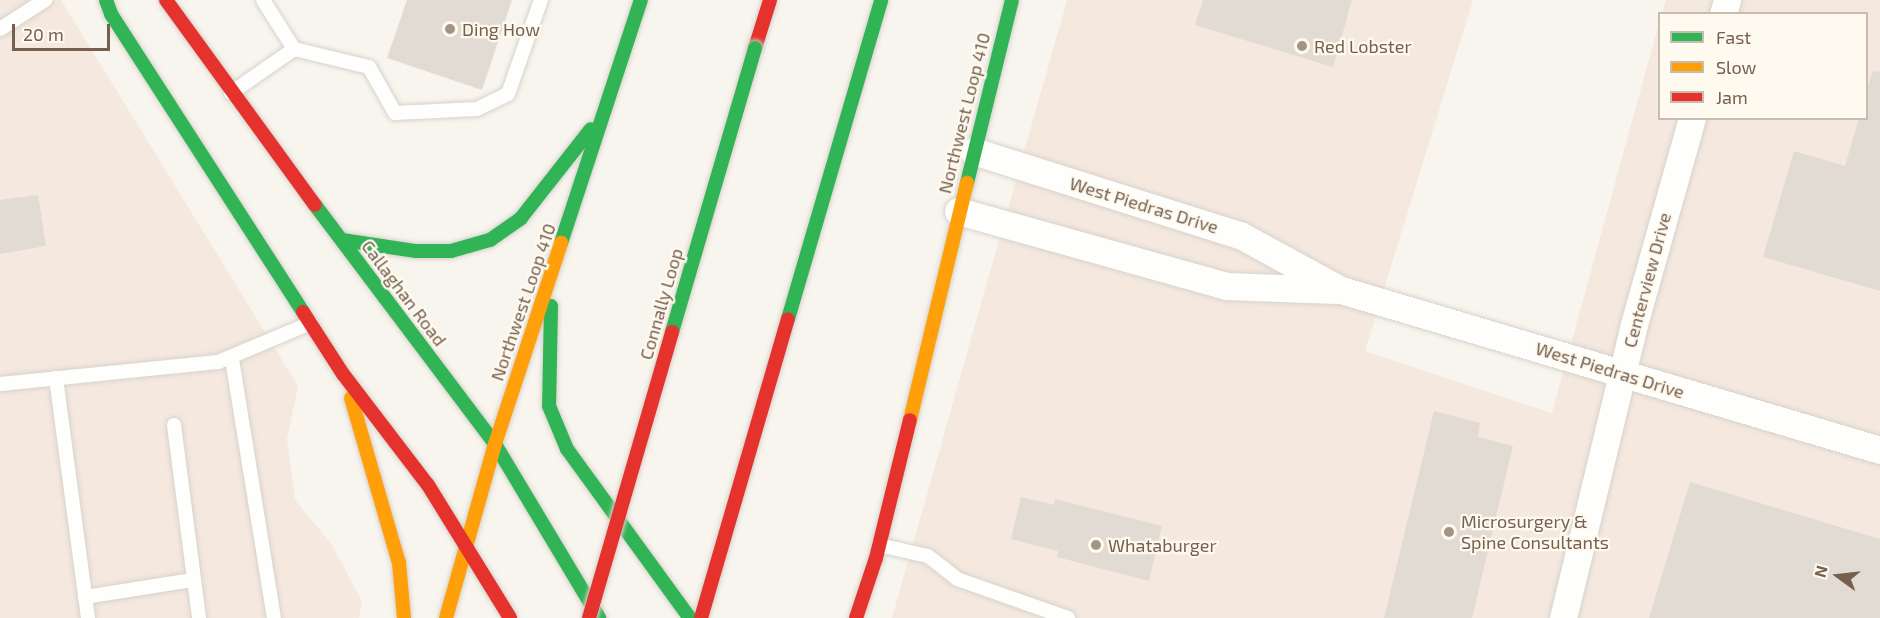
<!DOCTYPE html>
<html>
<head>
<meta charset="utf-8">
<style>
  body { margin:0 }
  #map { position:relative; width:1880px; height:618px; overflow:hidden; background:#f8f5ee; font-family:"Exo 2",sans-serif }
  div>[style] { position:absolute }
  .commercial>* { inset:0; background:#f5e8df }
  .building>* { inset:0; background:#e2dbd3 }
  .roads { filter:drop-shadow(0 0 2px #d7d2cc) drop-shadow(0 0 2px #d7d2cc) }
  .lane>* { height:14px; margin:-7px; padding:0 7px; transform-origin:7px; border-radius:7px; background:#fefefc }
  .street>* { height:27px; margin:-13.5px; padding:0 13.5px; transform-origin:13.5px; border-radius:13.5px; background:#fefefc }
  .fast>* { height:14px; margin:-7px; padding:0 7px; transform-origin:7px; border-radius:7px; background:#30b455 }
  .slow>* { height:14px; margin:-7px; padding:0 7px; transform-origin:7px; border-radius:7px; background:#ff9f0a }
  .jam>* { height:14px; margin:-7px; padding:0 7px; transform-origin:7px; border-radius:7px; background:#e5322d }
  .bridges { filter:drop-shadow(0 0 2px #d9d2cb) drop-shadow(0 0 2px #d9d2cb) }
  .fast-bridge>* { height:14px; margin:-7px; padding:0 7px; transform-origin:7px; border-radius:7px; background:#30b455 }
  .jam-bridge>* { height:14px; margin:-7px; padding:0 7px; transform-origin:7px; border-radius:7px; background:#e5322d }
  .dots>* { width:16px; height:16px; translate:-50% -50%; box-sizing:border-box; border:3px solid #fefaf0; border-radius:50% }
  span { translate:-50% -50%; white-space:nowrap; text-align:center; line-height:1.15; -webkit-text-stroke:4.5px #fefaf0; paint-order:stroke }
  .poi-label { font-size:18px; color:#765f4e }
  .left { translate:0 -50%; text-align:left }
  .street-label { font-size:18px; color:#765f4e }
  .legend { position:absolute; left:1658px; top:12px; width:210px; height:108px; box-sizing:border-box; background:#fefaf0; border:2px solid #c8bcaf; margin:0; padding:8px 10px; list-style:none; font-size:18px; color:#765f4e }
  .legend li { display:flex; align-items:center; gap:12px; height:30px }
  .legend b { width:30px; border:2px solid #c8bcaf }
  .north { position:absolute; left:1808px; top:546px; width:60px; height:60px; -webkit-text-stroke:4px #fefaf0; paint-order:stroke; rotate:285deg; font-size:16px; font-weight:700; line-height:24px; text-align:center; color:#765f4e }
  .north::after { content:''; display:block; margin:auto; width:21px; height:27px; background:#765f4e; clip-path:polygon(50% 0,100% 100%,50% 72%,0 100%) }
  .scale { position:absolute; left:12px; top:24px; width:98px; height:27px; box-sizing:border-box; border:3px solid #765f4e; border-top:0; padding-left:8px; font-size:18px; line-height:21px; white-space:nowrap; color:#765f4e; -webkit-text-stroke:4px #fefaf0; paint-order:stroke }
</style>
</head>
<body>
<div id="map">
  <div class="commercial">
    <div style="clip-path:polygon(0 0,61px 0,298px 386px,287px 439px,295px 500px,332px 545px,362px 601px,359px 618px,0 618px)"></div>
    <div style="clip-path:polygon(1067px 0,1473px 0,1365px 351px,1552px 413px,1659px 23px,1660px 118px,1866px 118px,1866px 14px,1662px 13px,1666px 0,1880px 0,1880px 618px,892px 618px)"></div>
  </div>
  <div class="building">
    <div style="clip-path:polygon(407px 0,512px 0,482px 90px,387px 58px)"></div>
    <div style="clip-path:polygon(1203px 0,1352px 0,1333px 67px,1195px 25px)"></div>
    <div style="clip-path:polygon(1873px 71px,1880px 72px,1880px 291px,1763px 257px,1794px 151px,1845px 166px,1859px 118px,1866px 118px,1866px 92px)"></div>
    <div style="clip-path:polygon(38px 195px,46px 246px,0 254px,0 200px)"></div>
    <div style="clip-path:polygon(1434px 411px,1480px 423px,1478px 437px,1513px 446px,1472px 618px,1384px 618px)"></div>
    <div style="clip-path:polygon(1690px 482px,1880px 539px,1880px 618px,1649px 618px)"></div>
    <div style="clip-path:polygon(1021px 497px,1054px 505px,1055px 499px,1162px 526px,1149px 581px,1057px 557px,1058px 551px,1011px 539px)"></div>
  </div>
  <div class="roads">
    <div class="lane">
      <div style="left:263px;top:0;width:58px;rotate:57.7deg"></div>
      <div style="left:294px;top:49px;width:77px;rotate:13.5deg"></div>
      <div style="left:369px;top:67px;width:53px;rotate:60.5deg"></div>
      <div style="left:395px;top:113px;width:82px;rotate:-2.8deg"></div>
      <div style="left:477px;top:109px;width:34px;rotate:-26deg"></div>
      <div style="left:508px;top:94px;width:100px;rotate:-70.7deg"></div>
      <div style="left:0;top:29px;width:54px;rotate:-32.8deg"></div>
      <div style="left:231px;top:93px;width:77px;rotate:-34.9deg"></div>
      <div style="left:232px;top:359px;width:262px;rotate:80.8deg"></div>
      <div style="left:56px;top:378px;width:242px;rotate:82.4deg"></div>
      <div style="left:0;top:384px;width:219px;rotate:-5.8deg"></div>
      <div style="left:218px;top:362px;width:101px;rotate:-22.8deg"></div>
      <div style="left:174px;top:425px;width:195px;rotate:82.6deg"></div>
      <div style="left:879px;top:545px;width:50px;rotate:12.7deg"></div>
      <div style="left:928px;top:556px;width:37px;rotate:38deg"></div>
      <div style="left:957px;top:579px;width:118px;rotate:19.4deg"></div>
      <div style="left:85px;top:597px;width:108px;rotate:-9deg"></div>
    </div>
    <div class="street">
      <div style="left:1723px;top:14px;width:15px;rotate:-74deg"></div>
      <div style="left:973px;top:151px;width:280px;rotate:17.5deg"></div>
      <div style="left:1240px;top:235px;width:115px;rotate:28.6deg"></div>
      <div style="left:1341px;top:290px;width:562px;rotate:16.53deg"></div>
      <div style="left:958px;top:211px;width:278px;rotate:15.6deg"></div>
      <div style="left:1226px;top:286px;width:110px;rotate:2.1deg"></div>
      <div style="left:1563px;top:618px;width:298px;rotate:-76.4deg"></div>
      <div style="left:1633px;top:328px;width:218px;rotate:-74.3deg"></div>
    </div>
    <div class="fast">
      <div style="left:106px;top:0;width:15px;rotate:70deg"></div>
      <div style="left:111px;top:14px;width:354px;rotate:57.2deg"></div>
      <div style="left:967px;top:183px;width:188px;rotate:-76.2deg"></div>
      <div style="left:315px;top:205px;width:299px;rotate:53deg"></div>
      <div style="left:495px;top:444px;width:203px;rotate:59.1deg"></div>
      <div style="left:342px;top:240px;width:75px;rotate:8.5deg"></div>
      <div style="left:416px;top:251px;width:35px"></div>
      <div style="left:451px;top:251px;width:41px;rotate:-15.8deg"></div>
      <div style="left:490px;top:240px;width:38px;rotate:-35deg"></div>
      <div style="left:521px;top:218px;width:113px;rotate:-51.8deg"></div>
      <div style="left:561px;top:243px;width:256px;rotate:-71.8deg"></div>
      <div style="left:551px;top:306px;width:100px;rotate:91.1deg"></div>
      <div style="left:549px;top:406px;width:47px;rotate:67.3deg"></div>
      <div style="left:567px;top:449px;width:209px;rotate:54deg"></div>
      <div style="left:788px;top:319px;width:332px;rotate:-73.7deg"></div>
    </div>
    <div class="slow">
      <div style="left:351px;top:398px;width:172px;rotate:73.8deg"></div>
      <div style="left:399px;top:563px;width:55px;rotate:84.8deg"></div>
      <div style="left:910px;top:420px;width:244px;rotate:-76.5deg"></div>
      <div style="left:446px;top:618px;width:181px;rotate:-74.3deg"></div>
      <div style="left:495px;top:444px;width:212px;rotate:-71.8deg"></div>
    </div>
    <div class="jam">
      <div style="left:166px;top:0;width:253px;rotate:54deg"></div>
      <div style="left:755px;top:48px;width:50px;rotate:-72.6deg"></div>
      <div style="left:303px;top:312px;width:74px;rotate:57.2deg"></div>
      <div style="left:343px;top:374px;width:140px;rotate:52.6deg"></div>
      <div style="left:428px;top:485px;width:156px;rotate:58.3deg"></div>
      <div style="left:701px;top:618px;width:311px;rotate:-73.8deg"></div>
      <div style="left:856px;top:618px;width:63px;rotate:-71.6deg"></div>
      <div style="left:876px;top:558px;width:142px;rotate:-76.2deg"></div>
    </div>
  </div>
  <div class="bridges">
    <div class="fast-bridge">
      <div style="left:672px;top:332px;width:296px;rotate:-73.7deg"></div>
    </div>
    <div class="jam-bridge">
      <div style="left:589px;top:618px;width:298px;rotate:-73.8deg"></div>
    </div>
  </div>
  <div class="dots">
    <div style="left:450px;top:29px;background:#a49486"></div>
    <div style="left:1302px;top:46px;background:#a49486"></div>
    <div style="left:1449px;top:532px;background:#a49486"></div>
    <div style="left:1096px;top:545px;background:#a49486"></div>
  </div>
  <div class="poi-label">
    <span class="left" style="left:462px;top:29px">Ding How</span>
    <span class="left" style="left:1314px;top:46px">Red Lobster</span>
    <span class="left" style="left:1461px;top:532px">Microsurgery &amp;<br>Spine Consultants</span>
    <span class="left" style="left:1108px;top:545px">Whataburger</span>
  </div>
  <div class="street-label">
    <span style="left:964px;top:113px;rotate:-76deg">Northwest Loop 410</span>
    <span style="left:1144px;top:205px;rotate:17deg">West Piedras Drive</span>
    <span style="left:1647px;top:280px;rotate:-75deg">Centerview Drive</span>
    <span style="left:404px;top:293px;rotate:53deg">Callaghan Road</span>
    <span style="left:523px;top:302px;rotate:-71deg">Northwest Loop 410</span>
    <span style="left:661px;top:304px;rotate:-74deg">Connally Loop</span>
    <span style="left:1610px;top:370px;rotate:17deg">West Piedras Drive</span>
  </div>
  <ul class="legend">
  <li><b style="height:8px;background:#30b455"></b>Fast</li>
  <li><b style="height:8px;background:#ff9f0a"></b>Slow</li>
  <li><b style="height:8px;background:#e5322d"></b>Jam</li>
  </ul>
  <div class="north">N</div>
  <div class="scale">20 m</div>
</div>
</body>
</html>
